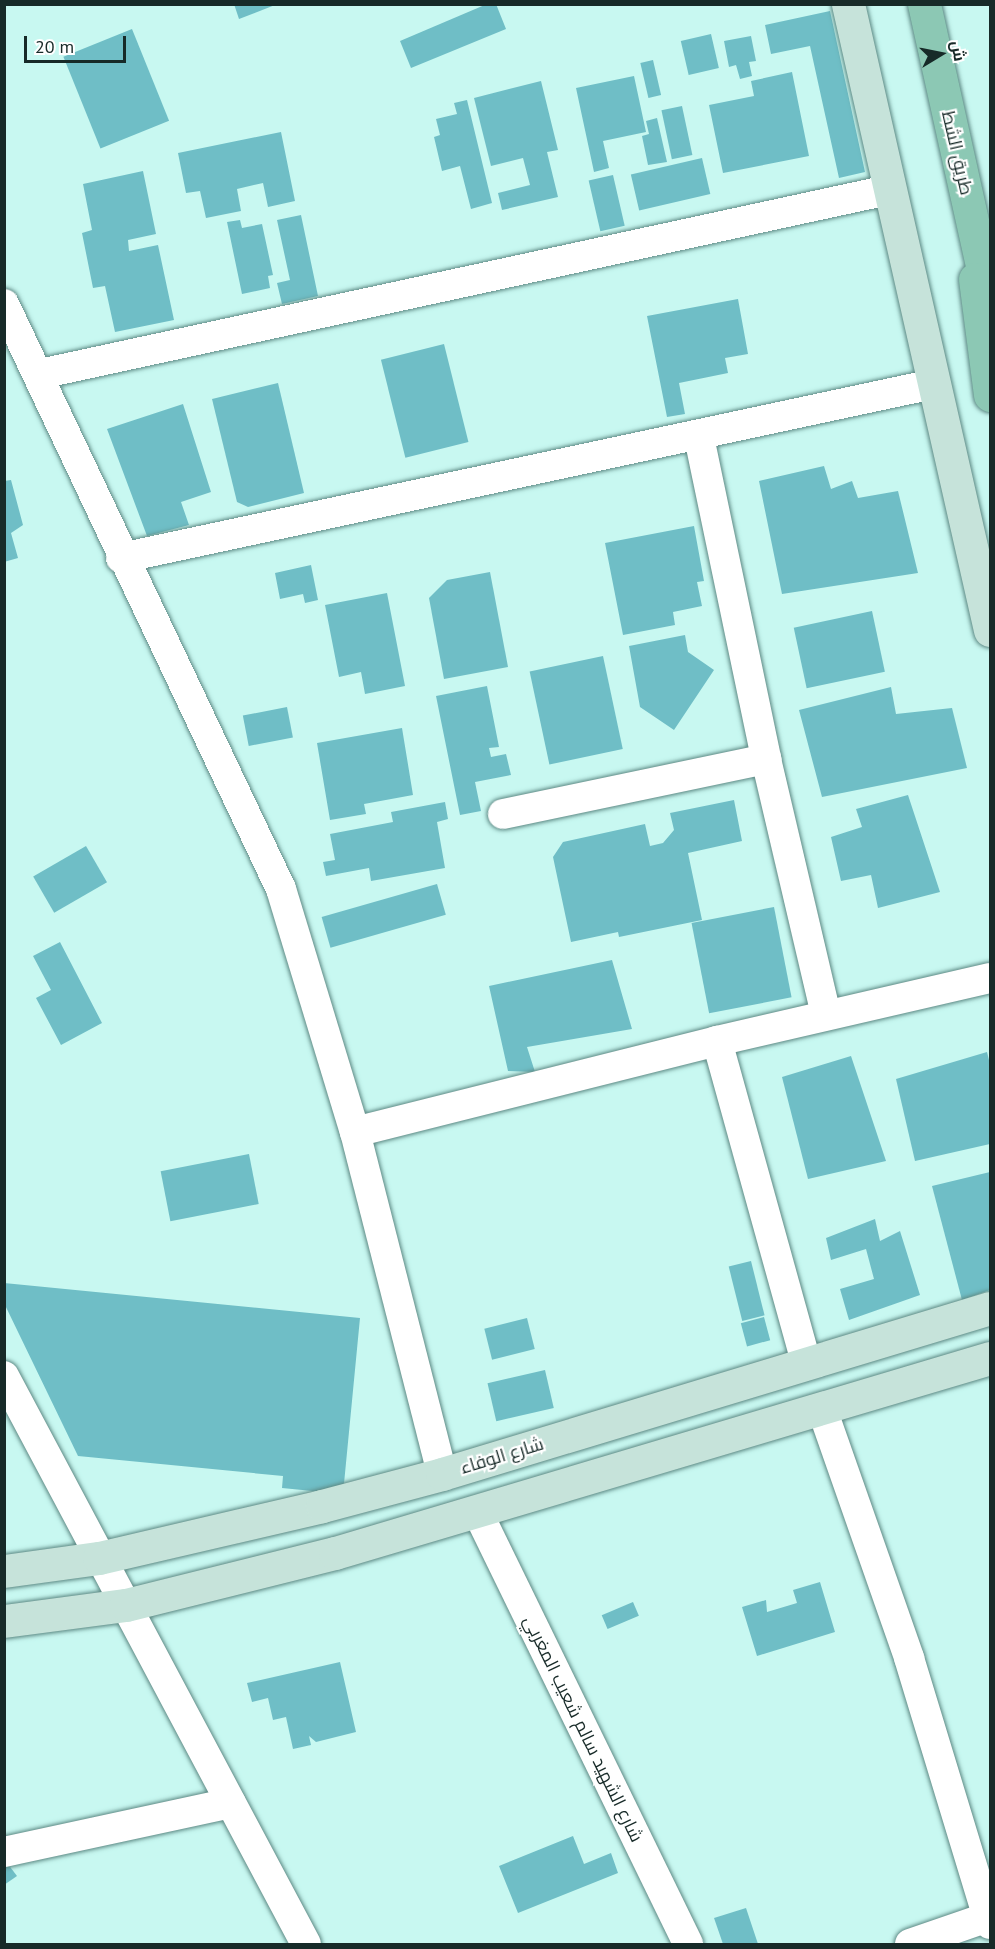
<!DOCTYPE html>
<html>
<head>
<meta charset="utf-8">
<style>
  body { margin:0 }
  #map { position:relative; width:995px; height:1949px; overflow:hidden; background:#c8f8f1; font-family:"PT Sans",Cairo,sans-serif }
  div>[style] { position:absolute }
  .building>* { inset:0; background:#6fbec6; transform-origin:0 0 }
  .roads { filter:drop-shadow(0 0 2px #5d8984) drop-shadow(0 0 2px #5d8984) }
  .street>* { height:30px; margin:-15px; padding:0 15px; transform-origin:15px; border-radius:15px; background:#fff }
  .secondary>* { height:33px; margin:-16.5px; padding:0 16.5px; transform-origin:16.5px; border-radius:16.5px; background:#c6e3da }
  .primary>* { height:33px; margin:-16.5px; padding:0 16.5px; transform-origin:16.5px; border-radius:16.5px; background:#8cc8b4 }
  span { translate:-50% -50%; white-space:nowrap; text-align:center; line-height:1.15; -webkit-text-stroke:4.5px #fff; paint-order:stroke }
  .street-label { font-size:18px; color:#172a28 }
  .frame { position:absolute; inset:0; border:6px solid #172a28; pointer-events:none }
  .north { position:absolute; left:911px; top:24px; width:60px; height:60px; -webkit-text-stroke:4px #fff; paint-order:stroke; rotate:80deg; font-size:16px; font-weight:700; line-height:24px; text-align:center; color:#172a28 }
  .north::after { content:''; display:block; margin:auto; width:21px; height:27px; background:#172a28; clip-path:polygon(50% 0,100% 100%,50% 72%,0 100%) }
  .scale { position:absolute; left:24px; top:36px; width:102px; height:27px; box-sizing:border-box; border:3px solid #172a28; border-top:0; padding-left:8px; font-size:18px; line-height:21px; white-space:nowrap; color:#172a28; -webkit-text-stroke:4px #fff; paint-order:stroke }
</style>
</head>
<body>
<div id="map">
  <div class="building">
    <div style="clip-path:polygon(234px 4px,275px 4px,275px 5px,239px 19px)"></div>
    <div style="clip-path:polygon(487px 4px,496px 4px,506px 29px,411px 68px,400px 41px)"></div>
    <div style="clip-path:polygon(830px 11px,865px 172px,839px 178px,810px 46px,771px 54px,765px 25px)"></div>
    <div style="left:132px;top:29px;width:99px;height:74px;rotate:68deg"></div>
    <div style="left:711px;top:34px;width:35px;height:31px;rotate:77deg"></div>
    <div style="clip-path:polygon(751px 36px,756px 61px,749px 62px,752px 76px,740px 79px,736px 65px,729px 67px,724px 41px)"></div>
    <div style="left:653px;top:60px;width:36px;height:13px;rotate:77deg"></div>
    <div style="clip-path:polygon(792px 72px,809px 156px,723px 173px,709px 105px,754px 96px,751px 81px)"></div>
    <div style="clip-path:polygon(634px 76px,646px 132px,603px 141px,609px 168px,594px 172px,576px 88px)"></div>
    <div style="clip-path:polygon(541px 81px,558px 150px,547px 152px,558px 197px,502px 210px,498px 193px,530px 185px,523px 158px,491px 166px,474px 98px)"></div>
    <div style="clip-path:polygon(467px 100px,492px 203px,471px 209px,460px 166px,442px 171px,434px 137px,440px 135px,436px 119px,457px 114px,454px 103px)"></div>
    <div style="left:682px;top:106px;width:50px;height:21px;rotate:78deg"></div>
    <div style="clip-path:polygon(657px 118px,667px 162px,648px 165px,642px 136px,649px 134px,646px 121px)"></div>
    <div style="clip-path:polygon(281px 132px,295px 201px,268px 207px,263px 183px,237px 189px,241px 211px,206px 218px,200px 191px,186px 193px,178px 153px)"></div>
    <div style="left:702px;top:158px;width:37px;height:73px;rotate:77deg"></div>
    <div style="clip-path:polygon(143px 171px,156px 234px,128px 240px,129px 251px,158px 245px,174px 320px,115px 332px,105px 286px,93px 288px,82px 233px,92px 230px,83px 184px)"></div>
    <div style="left:613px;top:175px;width:52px;height:25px;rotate:77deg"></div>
    <div style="clip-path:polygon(301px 215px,318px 296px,282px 304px,277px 283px,290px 280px,277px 220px)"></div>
    <div style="clip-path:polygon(240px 220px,242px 228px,262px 224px,273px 275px,268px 276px,270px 288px,242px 294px,227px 222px)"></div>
    <div style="clip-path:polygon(738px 299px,748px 354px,725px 358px,728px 373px,679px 383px,685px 414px,667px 417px,647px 316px)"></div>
    <div style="left:444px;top:344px;width:101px;height:65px;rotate:76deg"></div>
    <div style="clip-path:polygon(278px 383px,304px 493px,248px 507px,237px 502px,212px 399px)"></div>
    <div style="clip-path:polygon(183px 404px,211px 492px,181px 502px,189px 525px,147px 536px,107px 429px)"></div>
    <div style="clip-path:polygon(824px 466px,831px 489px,852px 481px,858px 498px,898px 491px,918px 573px,782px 594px,759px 481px)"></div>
    <div style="clip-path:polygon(11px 480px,23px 525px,11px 533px,18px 558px,4px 562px,4px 481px)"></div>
    <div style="clip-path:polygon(694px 526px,704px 581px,697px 582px,702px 606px,673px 612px,675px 625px,623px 635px,605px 543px)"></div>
    <div style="clip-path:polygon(311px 565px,318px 600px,305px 603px,303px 594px,280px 599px,275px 573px)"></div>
    <div style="clip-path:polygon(490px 572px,508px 667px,444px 679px,429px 598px,447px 580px)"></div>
    <div style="clip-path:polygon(387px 593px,405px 686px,365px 694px,361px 672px,339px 677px,325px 605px)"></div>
    <div style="left:872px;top:611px;width:62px;height:80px;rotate:78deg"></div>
    <div style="clip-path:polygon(685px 635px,688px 652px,714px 670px,674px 730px,640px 707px,629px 646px)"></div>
    <div style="left:603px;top:656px;width:95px;height:75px;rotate:78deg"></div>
    <div style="clip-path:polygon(487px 686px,499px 747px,489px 748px,491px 757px,506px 754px,511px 775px,475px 782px,481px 811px,460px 815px,436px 696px)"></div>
    <div style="clip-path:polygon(891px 687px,896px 714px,952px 708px,967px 768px,822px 797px,799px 710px)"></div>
    <div style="left:287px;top:707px;width:31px;height:45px;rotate:79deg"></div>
    <div style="clip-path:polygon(402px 728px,413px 795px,364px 804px,366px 814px,330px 820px,317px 743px)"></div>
    <div style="clip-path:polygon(908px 795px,940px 892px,878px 908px,871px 875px,841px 881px,831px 837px,862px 827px,856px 809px)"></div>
    <div style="clip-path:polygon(734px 800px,742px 841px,688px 853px,702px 920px,619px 937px,618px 932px,571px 942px,553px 857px,563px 842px,645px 824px,650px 846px,663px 843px,674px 830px,670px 813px)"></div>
    <div style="clip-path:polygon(445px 802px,448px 819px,437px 822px,445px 868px,371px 881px,369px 868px,326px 876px,323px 862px,335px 860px,330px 834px,393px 822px,391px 812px)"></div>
    <div style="left:86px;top:846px;width:42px;height:61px;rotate:60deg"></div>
    <div style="left:437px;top:884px;width:32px;height:120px;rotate:74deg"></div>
    <div style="left:774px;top:907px;width:92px;height:84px;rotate:79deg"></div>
    <div style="clip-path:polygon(60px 942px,102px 1023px,61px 1045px,36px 998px,51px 990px,33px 956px)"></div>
    <div style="clip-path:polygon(612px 960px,632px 1029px,527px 1047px,535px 1072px,508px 1071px,489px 986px)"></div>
    <div style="clip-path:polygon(987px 1052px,990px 1064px,990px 1144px,915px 1161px,896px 1079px)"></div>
    <div style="clip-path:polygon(851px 1056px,886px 1161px,808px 1179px,782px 1077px)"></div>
    <div style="left:249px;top:1154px;width:51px;height:90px;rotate:79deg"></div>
    <div style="clip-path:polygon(990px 1172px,990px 1290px,962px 1300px,932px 1186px)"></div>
    <div style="clip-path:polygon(875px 1219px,880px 1241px,900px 1231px,920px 1295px,849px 1320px,840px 1289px,874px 1279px,866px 1249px,831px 1260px,826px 1238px)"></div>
    <div style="left:751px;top:1261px;width:56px;height:23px;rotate:76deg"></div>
    <div style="clip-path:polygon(4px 1283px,360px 1318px,343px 1494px,282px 1488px,283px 1476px,78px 1456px,4px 1303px)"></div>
    <div style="left:764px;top:1317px;width:24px;height:24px;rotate:75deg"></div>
    <div style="left:527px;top:1318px;width:32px;height:44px;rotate:76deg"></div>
    <div style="left:545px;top:1370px;width:39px;height:59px;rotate:77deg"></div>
    <div style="clip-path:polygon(820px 1582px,835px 1632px,757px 1656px,742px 1607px,766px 1600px,767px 1612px,797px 1603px,793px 1590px)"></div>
    <div style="left:633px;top:1602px;width:15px;height:34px;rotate:67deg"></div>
    <div style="clip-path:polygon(340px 1662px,356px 1732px,316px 1742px,309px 1736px,311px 1745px,293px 1749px,286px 1717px,273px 1720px,268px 1698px,252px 1702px,247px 1683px)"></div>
    <div style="clip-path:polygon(573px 1836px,584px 1864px,611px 1853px,618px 1873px,518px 1913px,499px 1866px)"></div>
    <div style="clip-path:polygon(4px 1859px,17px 1876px,4px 1885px)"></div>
    <div style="clip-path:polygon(746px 1908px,758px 1944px,723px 1944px,714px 1918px)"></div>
  </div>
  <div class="roads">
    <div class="street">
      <div style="left:4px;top:304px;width:647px;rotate:64.66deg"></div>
      <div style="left:281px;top:889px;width:254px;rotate:73.1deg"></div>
      <div style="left:355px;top:1132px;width:353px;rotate:75.7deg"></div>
      <div style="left:40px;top:374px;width:868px;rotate:-12.24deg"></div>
      <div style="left:699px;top:437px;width:329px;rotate:78.2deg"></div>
      <div style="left:766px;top:759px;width:263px;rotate:76.8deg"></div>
      <div style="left:121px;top:558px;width:830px;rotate:-12.09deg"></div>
      <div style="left:503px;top:814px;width:269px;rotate:-11.8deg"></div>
      <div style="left:717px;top:1041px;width:336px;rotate:74.5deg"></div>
      <div style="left:355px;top:1132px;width:373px;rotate:-14.1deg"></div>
      <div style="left:717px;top:1041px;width:280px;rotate:-13deg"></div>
      <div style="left:4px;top:1376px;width:643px;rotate:62deg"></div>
      <div style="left:822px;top:1409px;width:264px;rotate:70.7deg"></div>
      <div style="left:909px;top:1658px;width:278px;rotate:73.1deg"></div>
      <div style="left:478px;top:1513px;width:479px;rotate:64deg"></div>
      <div style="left:4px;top:1852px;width:232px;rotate:-12.2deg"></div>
      <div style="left:910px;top:1944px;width:83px;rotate:-19.1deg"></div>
    </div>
    <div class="secondary">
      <div style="left:848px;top:4px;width:642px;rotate:77.22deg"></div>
      <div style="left:4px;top:1571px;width:96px;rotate:-7.8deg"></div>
      <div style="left:99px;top:1558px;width:229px;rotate:-13.1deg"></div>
      <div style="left:322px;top:1506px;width:124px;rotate:-14.9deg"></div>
      <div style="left:442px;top:1474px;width:573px;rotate:-16.85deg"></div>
      <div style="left:4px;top:1621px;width:123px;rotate:-7.5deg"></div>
      <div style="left:126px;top:1605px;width:215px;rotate:-14deg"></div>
      <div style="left:335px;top:1553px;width:683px;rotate:-16.58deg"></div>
    </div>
    <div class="primary">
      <div style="left:924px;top:4px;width:305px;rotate:77.5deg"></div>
      <div style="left:975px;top:279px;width:117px;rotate:82.6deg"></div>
    </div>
  </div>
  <div class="street-label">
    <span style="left:957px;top:153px;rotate:77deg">طريق الشط</span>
    <span style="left:502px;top:1456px;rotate:-17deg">شارع الوفاء</span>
    <span style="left:583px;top:1729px;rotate:64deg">شارع الشهيد سالم شعيب المغربي</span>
  </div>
  <div class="frame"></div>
  <div class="north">ش</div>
  <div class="scale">20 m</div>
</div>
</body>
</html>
